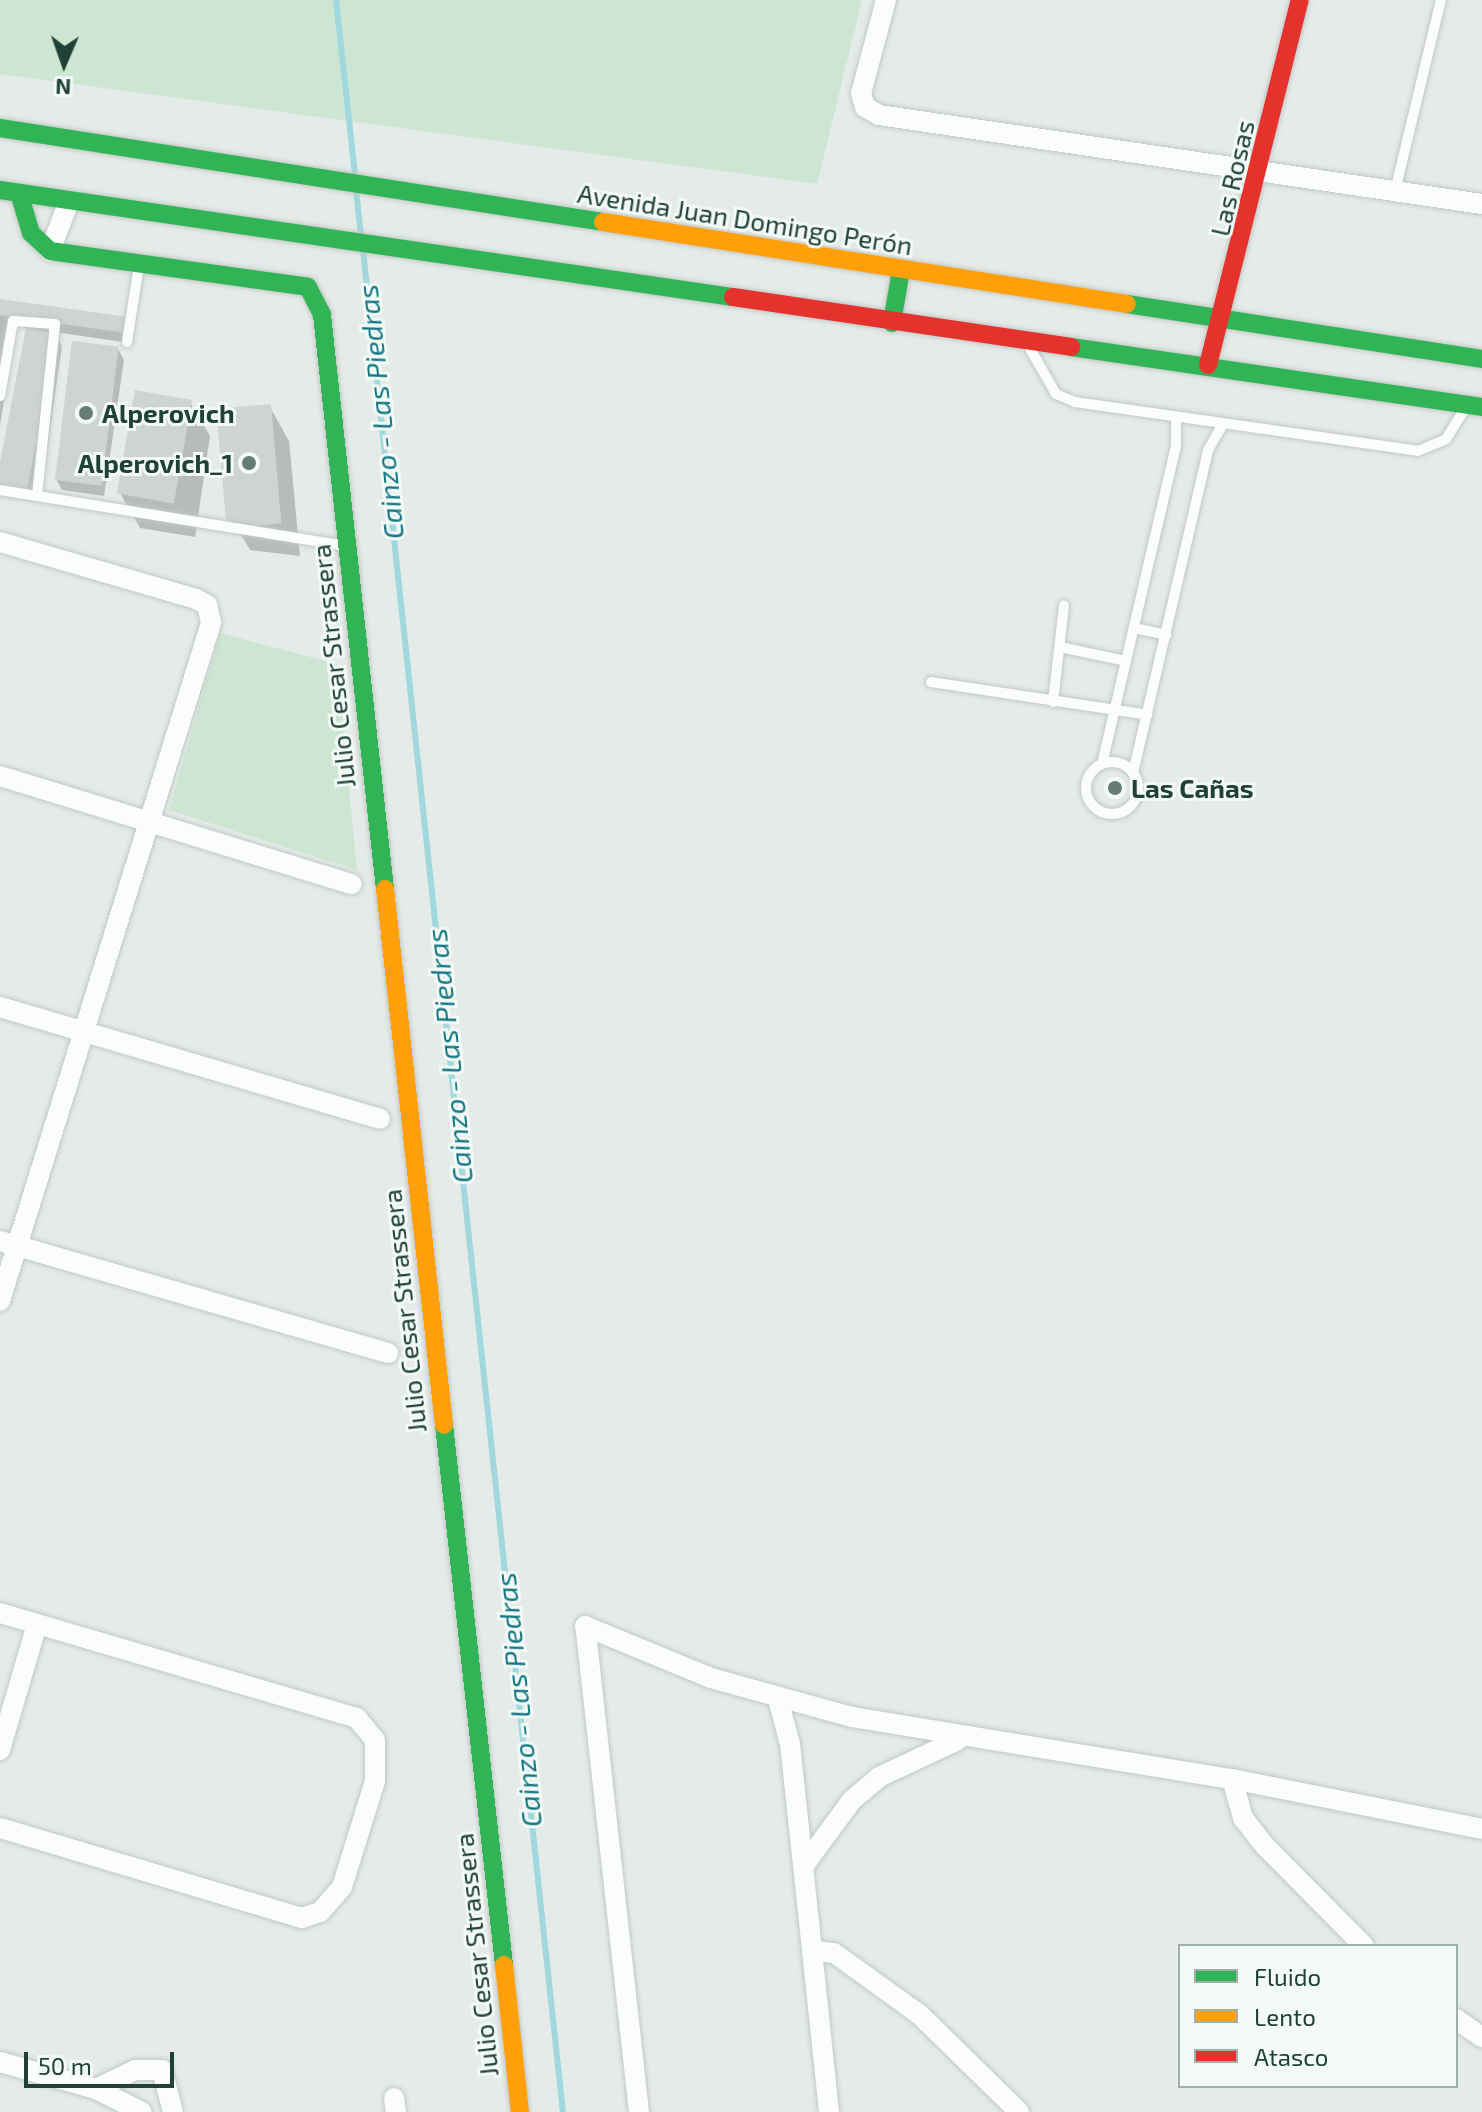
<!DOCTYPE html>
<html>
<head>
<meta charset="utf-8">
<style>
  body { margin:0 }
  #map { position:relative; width:1482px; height:2112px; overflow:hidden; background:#e5ebe8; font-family:"Exo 2",sans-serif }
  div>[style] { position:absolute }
  .green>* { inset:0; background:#cce6d3 }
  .shadow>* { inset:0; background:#0003 }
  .stream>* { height:6px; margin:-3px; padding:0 3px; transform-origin:3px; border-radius:3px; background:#a1d8dd }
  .building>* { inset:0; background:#cdd4d1; transform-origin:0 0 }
  .roads { filter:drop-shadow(0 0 2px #c2c8c5) drop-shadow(0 0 2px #c2c8c5) }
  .lane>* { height:10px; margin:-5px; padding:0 5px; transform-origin:5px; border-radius:5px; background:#fbfcfc }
  .lane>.ring { margin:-5px; padding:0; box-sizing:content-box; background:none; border:10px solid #fbfcfc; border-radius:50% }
  .street>* { height:20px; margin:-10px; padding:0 10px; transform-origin:10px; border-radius:10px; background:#fbfcfc }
  .fast>* { height:18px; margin:-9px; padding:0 9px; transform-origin:9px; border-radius:9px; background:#30b455 }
  .slow>* { height:18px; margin:-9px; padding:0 9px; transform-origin:9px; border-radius:9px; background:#ff9f0a }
  .jam>* { height:18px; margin:-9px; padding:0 9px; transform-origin:9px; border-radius:9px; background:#e5322d }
  .dots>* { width:22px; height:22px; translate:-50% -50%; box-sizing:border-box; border:4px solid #f3faf6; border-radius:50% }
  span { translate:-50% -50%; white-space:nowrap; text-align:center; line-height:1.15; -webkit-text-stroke:6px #f3faf6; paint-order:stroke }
  .street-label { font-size:26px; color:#204136 }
  .poi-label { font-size:26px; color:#204136; font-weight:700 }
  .left { translate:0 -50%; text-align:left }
  .right { translate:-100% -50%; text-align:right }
  .water-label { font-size:28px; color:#137683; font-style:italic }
  .legend { position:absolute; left:1178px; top:1944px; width:280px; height:144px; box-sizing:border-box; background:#f3faf6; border:2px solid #9fb0a9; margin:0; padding:10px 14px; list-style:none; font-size:24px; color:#204136 }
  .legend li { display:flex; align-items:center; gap:16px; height:40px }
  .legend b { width:40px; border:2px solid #9fb0a9 }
  .north { position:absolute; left:24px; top:24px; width:80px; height:80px; -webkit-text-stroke:6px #f3faf6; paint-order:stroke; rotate:182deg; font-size:22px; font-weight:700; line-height:32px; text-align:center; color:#204136 }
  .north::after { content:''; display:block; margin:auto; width:28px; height:36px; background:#204136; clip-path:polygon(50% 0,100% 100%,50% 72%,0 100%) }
  .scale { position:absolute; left:24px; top:2052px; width:150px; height:36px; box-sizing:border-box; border:4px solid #204136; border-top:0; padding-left:10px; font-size:24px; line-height:28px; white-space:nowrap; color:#204136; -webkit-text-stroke:6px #f3faf6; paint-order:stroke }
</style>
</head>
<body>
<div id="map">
  <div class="green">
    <div style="clip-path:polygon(0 0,862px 0,817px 184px,0 74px)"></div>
    <div style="clip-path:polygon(220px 633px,337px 664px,357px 870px,169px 810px)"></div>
  </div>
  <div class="shadow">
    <div style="clip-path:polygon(0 301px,126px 319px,130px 343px,54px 332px,62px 346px,40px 499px,13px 496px,6px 485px,28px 328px,7px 325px,14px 338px,0 426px)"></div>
    <div style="clip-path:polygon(118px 349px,124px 360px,104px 496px,62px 490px,56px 479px)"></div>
    <div style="clip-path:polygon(190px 402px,210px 436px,195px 537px,140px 528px,120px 493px)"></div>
    <div style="clip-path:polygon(270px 407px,289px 441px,300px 556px,250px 550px,230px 516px)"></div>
  </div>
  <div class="stream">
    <div style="left:336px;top:0;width:177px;rotate:83.8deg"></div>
    <div style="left:356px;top:191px;width:44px;rotate:83.5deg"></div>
    <div style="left:363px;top:250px;width:1873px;rotate:83.87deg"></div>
  </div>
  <div class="building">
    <div style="left:0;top:299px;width:128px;height:16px;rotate:8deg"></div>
    <div style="left:26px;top:328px;width:32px;height:159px;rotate:11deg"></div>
    <div style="left:72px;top:341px;width:47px;height:140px;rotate:7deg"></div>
    <div style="left:135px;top:390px;width:58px;height:105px;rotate:10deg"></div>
    <div style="left:271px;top:404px;width:120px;height:55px;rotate:85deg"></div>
  </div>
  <div class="roads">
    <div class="lane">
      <div style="left:1395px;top:191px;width:196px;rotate:-76.5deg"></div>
      <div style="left:127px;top:342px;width:78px;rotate:-81.1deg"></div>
      <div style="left:1029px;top:347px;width:54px;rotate:60.1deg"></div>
      <div style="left:1056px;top:394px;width:21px;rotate:23deg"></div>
      <div style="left:1075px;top:402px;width:346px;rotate:8.1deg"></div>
      <div style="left:1418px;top:451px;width:30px;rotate:-23deg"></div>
      <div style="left:1446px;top:439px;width:36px;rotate:-58deg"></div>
      <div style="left:0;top:396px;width:76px;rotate:-80.2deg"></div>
      <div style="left:13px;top:321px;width:42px;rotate:4.1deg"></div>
      <div style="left:55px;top:324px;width:172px;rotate:96deg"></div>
      <div style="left:0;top:490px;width:349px;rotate:9.2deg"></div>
      <div style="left:1134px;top:628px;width:33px;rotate:12deg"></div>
      <div style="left:1060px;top:647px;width:67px;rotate:12deg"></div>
      <div style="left:931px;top:682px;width:219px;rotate:8.6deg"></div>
      <div style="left:1053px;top:702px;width:97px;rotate:-83.5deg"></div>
      <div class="ring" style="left:1086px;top:762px;width:42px;height:42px"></div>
      <div style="left:1102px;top:764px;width:326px;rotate:-76.9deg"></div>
      <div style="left:1176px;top:446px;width:29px;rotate:-90deg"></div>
      <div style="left:1133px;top:773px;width:332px;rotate:-76.9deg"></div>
      <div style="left:1208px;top:450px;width:30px;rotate:-60deg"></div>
    </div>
    <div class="street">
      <div style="left:886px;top:0;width:96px;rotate:105deg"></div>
      <div style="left:861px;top:93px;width:15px;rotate:74deg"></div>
      <div style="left:865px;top:107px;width:16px;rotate:30deg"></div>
      <div style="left:879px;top:115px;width:610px;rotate:8.4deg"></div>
      <div style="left:50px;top:251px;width:53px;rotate:-69.2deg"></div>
      <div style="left:0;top:542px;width:204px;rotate:16.2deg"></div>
      <div style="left:196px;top:599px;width:13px;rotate:29deg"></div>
      <div style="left:207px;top:605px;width:18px;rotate:77deg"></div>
      <div style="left:211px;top:623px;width:710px;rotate:107.29deg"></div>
      <div style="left:0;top:776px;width:368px;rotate:17.1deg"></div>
      <div style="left:0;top:1007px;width:396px;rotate:16.4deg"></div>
      <div style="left:0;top:1241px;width:404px;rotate:16.1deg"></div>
      <div style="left:0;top:1613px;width:372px;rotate:16.4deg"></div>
      <div style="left:357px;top:1718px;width:28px;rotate:51deg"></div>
      <div style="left:375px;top:1740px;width:41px;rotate:90deg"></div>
      <div style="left:375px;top:1781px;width:111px;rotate:107.3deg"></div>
      <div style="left:342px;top:1887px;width:33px;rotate:131deg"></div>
      <div style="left:320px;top:1912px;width:19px;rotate:162deg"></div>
      <div style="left:302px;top:1918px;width:315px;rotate:-163.4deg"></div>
      <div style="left:778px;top:1699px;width:47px;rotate:75.1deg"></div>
      <div style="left:790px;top:1744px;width:207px;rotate:83.9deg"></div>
      <div style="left:812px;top:1950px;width:22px;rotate:8deg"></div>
      <div style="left:834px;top:1953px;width:105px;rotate:35.7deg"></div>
      <div style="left:919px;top:2014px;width:140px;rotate:44.4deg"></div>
      <div style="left:0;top:1750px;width:131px;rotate:-73.6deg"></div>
      <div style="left:1232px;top:1779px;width:255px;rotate:11.3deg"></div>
      <div style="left:805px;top:1864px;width:79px;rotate:-53.7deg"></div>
      <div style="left:852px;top:1800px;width:35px;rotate:-40deg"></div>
      <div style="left:879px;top:1777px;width:87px;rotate:-25.1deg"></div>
      <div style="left:812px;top:1950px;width:163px;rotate:84deg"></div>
      <div style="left:1456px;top:2019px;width:32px;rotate:35deg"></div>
      <div style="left:0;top:2062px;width:100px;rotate:15.7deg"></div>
      <div style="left:96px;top:2089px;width:43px;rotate:-26deg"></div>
      <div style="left:135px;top:2070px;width:27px"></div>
      <div style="left:162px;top:2070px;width:43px;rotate:75.3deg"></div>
      <div style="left:96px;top:2089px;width:51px;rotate:26.6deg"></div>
      <div style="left:394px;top:2098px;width:14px;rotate:82deg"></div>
      <div style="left:639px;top:2112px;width:489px;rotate:-96.3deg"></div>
      <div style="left:585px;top:1626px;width:136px;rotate:22.4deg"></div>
      <div style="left:711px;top:1678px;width:146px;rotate:15.5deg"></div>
      <div style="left:852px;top:1717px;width:385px;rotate:9.3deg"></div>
      <div style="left:1232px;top:1779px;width:41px;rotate:74.2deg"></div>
      <div style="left:1243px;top:1818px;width:37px;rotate:52deg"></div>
      <div style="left:1266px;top:1847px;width:139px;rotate:45.3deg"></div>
    </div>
    <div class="fast">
      <div style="left:0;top:128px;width:610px;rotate:8.86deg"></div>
      <div style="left:0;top:190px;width:741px;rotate:8.31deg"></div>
      <div style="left:19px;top:193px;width:42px;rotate:73.3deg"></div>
      <div style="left:31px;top:233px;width:26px;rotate:43deg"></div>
      <div style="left:50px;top:251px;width:260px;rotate:7.9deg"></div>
      <div style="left:308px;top:287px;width:31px;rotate:63deg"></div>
      <div style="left:322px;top:315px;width:577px;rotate:83.74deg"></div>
      <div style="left:1127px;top:304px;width:359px;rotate:8.8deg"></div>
      <div style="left:892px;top:323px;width:54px;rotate:-80.4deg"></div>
      <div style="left:1071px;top:347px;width:415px;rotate:8.3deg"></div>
      <div style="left:444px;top:1425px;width:543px;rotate:83.66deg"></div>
    </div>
    <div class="slow">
      <div style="left:603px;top:222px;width:530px;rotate:8.89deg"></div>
      <div style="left:385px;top:889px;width:539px;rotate:83.72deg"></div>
      <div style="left:504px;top:1965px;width:148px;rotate:83.8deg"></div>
    </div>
    <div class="jam">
      <div style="left:733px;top:297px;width:342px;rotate:8.4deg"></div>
      <div style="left:1208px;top:365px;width:376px;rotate:-75.9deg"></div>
    </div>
  </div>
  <div class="dots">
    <div style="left:86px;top:413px;background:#657c74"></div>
    <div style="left:249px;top:463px;background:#657c74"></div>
    <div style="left:1115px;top:788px;background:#657c74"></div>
  </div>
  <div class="street-label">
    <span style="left:1232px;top:178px;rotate:-77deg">Las Rosas</span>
    <span style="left:745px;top:219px;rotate:9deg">Avenida Juan Domingo Perón</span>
    <span style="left:333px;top:666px;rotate:-96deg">Julio Cesar Strassera</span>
    <span style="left:404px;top:1311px;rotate:-96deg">Julio Cesar Strassera</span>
    <span style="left:476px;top:1955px;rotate:-96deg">Julio Cesar Strassera</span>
  </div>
  <div class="poi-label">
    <span class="left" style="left:102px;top:413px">Alperovich</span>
    <span class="right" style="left:233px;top:463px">Alperovich_1</span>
    <span class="left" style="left:1131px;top:788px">Las Cañas</span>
  </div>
  <div class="water-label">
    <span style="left:380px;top:412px;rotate:-96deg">Cainzo - Las Piedras</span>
    <span style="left:449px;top:1056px;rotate:-96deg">Cainzo - Las Piedras</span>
    <span style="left:518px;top:1700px;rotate:-96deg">Cainzo - Las Piedras</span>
  </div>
  <ul class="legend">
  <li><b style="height:10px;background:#30b455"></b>Fluido</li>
  <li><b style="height:10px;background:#ff9f0a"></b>Lento</li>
  <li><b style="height:10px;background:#e5322d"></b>Atasco</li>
  </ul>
  <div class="north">N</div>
  <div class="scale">50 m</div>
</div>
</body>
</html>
